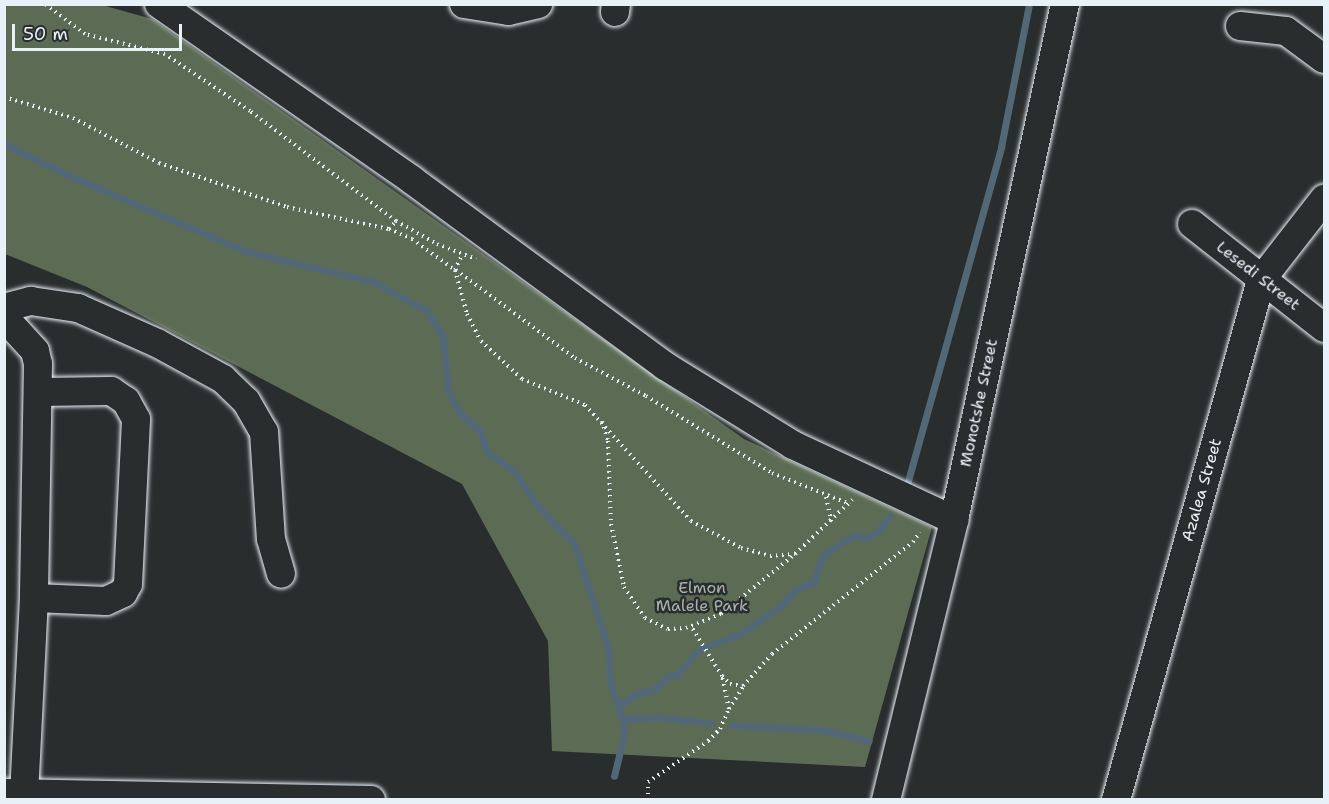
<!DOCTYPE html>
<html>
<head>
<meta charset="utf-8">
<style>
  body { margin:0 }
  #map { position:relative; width:1329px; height:804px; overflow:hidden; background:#2a2d2e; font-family:"Shantell Sans",sans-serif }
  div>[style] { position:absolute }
  .green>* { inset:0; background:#5c6c54 }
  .stream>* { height:7px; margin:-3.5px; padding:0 3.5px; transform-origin:3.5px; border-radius:3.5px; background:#536877 }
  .path>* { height:4px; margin-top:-2px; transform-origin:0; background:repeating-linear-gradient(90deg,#e8f1f8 0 1.5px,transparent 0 6px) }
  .roads { filter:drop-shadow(0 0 2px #e8f1f8) drop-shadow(0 0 2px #e8f1f8) }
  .minor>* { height:28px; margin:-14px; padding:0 14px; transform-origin:14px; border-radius:14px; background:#2a2d2e }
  span { translate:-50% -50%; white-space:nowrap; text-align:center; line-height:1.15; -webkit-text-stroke:5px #2a2d2e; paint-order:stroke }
  .street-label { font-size:16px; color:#e8f1f8 }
  .park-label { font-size:16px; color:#a9b5ae }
  .frame { position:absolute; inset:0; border:6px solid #e8f1f8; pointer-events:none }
  .scale { position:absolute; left:12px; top:24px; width:170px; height:27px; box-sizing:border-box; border:3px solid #e8f1f8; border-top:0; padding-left:8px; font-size:18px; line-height:21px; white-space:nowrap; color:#e8f1f8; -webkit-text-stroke:4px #2a2d2e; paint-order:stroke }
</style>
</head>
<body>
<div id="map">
  <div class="green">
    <div style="clip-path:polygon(4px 5px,102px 5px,152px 19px,744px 439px,932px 527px,865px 767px,552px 751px,548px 641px,462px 484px,87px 287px,5px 254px)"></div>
  </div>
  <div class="stream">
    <div style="left:4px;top:144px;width:73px;rotate:25.9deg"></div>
    <div style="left:70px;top:176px;width:190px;rotate:23.2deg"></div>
    <div style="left:245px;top:251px;width:133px;rotate:13.5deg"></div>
    <div style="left:374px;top:282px;width:59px;rotate:28.3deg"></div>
    <div style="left:426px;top:310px;width:31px;rotate:57deg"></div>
    <div style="left:443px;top:336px;width:56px;rotate:84.9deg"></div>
    <div style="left:448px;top:392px;width:24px;rotate:60deg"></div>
    <div style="left:460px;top:413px;width:27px;rotate:42deg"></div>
    <div style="left:480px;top:431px;width:22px;rotate:72deg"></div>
    <div style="left:487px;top:452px;width:33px;rotate:35deg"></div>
    <div style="left:514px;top:471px;width:41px;rotate:55.9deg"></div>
    <div style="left:537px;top:505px;width:55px;rotate:46.5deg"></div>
    <div style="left:575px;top:545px;width:107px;rotate:72.1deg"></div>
    <div style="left:608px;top:647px;width:39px;rotate:86deg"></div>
    <div style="left:611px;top:686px;width:35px;rotate:70deg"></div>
    <div style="left:623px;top:719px;width:16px;rotate:86deg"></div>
    <div style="left:624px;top:735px;width:42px;rotate:103.7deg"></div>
    <div style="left:908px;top:481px;width:347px;rotate:-74.4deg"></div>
    <div style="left:1001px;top:147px;width:146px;rotate:-78.9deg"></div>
    <div style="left:620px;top:706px;width:20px;rotate:-37deg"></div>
    <div style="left:636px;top:694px;width:20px;rotate:-15deg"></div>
    <div style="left:655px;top:689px;width:21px;rotate:-43deg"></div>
    <div style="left:670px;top:675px;width:7px"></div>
    <div style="left:677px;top:675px;width:33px;rotate:-50deg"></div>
    <div style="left:698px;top:650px;width:47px;rotate:-21.1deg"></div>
    <div style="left:742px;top:633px;width:49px;rotate:-35deg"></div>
    <div style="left:782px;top:605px;width:20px;rotate:-49deg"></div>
    <div style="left:795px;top:590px;width:21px;rotate:-23deg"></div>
    <div style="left:814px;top:582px;width:25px;rotate:-72deg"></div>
    <div style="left:822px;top:558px;width:11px;rotate:-45deg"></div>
    <div style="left:830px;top:550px;width:29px;rotate:-31deg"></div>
    <div style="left:855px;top:535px;width:12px;rotate:14deg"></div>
    <div style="left:867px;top:538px;width:13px;rotate:-29deg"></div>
    <div style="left:878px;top:532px;width:19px;rotate:-55deg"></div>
    <div style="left:623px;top:719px;width:35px;rotate:-3deg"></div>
    <div style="left:658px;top:717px;width:54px;rotate:6.3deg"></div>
    <div style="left:732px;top:725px;width:93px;rotate:3.1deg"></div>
    <div style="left:825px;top:730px;width:45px;rotate:14deg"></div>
  </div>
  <div class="path">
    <div style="left:4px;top:97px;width:72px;rotate:16.9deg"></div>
    <div style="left:73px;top:118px;width:97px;rotate:27.6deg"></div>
    <div style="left:159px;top:163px;width:135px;rotate:19deg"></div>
    <div style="left:287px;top:207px;width:104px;rotate:12.2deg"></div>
    <div style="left:389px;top:229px;width:11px;rotate:-49deg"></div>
    <div style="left:396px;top:221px;width:183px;rotate:-143deg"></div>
    <div style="left:250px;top:111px;width:102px;rotate:-146.2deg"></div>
    <div style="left:165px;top:54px;width:82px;rotate:-166deg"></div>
    <div style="left:85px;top:34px;width:50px;rotate:-143.1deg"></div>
    <div style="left:396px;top:221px;width:47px;rotate:29.3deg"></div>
    <div style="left:437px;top:244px;width:42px;rotate:21deg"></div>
    <div style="left:389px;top:229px;width:25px;rotate:23deg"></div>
    <div style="left:412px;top:239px;width:53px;rotate:35.8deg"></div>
    <div style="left:455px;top:270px;width:17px;rotate:-65deg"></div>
    <div style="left:455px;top:270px;width:46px;rotate:74.7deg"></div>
    <div style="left:467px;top:314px;width:30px;rotate:63deg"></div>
    <div style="left:481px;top:341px;width:56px;rotate:42.8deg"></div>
    <div style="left:522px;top:379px;width:68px;rotate:22.4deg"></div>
    <div style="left:585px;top:405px;width:157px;rotate:47.6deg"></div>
    <div style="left:691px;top:521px;width:57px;rotate:28.4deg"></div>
    <div style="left:741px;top:548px;width:30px;rotate:15deg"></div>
    <div style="left:770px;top:556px;width:25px;rotate:-5deg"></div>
    <div style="left:456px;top:270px;width:148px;rotate:36.5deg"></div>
    <div style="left:575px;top:358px;width:81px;rotate:28.2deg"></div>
    <div style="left:646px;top:396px;width:148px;rotate:31.4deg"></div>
    <div style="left:772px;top:473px;width:84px;rotate:21.7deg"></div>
    <div style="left:602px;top:421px;width:21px;rotate:73deg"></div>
    <div style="left:608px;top:441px;width:83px;rotate:87.9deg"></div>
    <div style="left:611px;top:524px;width:64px;rotate:78.3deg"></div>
    <div style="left:624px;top:587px;width:37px;rotate:56deg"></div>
    <div style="left:645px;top:618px;width:25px;rotate:26deg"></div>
    <div style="left:668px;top:629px;width:18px;rotate:-3deg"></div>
    <div style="left:686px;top:628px;width:38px;rotate:-22deg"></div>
    <div style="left:721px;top:614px;width:95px;rotate:-39deg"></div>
    <div style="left:795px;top:554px;width:79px;rotate:-43.5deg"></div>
    <div style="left:826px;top:497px;width:25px;rotate:78deg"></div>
    <div style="left:722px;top:676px;width:11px;rotate:45deg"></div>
    <div style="left:730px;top:684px;width:13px;rotate:9deg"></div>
    <div style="left:743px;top:686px;width:43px;rotate:-47.8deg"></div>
    <div style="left:772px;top:654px;width:180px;rotate:-38.5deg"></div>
    <div style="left:913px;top:542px;width:12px;rotate:-55deg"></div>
    <div style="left:729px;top:709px;width:26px;rotate:-58deg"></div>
    <div style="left:648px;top:800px;width:18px;rotate:-90deg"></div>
    <div style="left:648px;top:782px;width:73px;rotate:-34.3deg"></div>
    <div style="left:708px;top:741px;width:17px;rotate:-45deg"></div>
    <div style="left:720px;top:729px;width:22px;rotate:-66deg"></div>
    <div style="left:729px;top:709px;width:34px;rotate:-102deg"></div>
    <div style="left:722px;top:676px;width:59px;rotate:-121.8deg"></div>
  </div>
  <div class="roads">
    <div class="minor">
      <div style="left:159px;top:4px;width:308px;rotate:34.8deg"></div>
      <div style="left:412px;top:180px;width:314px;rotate:36.3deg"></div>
      <div style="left:665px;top:366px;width:150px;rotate:31.7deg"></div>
      <div style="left:793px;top:445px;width:178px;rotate:25deg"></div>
      <div style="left:464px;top:4px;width:45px;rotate:9deg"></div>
      <div style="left:508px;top:11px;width:31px;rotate:-13deg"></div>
      <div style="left:615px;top:12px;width:8px;rotate:-83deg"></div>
      <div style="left:1240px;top:26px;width:46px;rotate:6.2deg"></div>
      <div style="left:1286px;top:31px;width:47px;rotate:36.4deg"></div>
      <div style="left:1192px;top:224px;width:168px;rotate:38.2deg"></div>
      <div style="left:4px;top:308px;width:28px;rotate:-15deg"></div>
      <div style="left:31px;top:301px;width:48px;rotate:8.5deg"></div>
      <div style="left:78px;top:308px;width:86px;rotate:23.9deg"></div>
      <div style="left:157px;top:343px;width:75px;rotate:28.6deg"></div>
      <div style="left:223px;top:379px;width:32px;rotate:44deg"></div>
      <div style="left:246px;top:401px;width:36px;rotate:60deg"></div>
      <div style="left:264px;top:432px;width:107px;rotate:86.3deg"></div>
      <div style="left:271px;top:539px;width:36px;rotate:74deg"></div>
      <div style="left:4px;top:317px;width:46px;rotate:47.6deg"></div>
      <div style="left:35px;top:351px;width:13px;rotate:77deg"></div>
      <div style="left:38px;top:364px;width:234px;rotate:91deg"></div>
      <div style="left:34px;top:598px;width:196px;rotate:92.9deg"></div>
      <div style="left:34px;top:598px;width:72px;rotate:2.4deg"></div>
      <div style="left:106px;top:601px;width:19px;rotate:-25deg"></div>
      <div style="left:123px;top:593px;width:10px;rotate:-61deg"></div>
      <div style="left:128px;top:584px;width:165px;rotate:-87.2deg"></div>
      <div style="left:136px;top:419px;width:21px;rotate:-119deg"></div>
      <div style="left:126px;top:401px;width:18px;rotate:-146deg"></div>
      <div style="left:111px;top:391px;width:73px;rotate:179.2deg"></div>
      <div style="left:7px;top:793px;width:364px;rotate:1.1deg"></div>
      <div style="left:886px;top:800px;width:288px;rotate:-76.3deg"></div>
      <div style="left:954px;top:520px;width:528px;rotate:-77.86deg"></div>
      <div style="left:1116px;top:800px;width:540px;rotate:-74.42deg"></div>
      <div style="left:1261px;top:280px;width:103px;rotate:-52.1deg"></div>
    </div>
  </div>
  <div class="street-label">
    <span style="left:1258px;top:276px;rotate:38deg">Lesedi Street</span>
    <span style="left:979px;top:403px;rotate:-78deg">Monotshe Street</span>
    <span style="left:1202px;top:490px;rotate:-74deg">Azalea Street</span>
  </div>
  <div class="park-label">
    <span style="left:702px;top:597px">Elmon<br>Malele Park</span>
  </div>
  <div class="frame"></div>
  <div class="scale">50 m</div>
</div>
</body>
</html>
